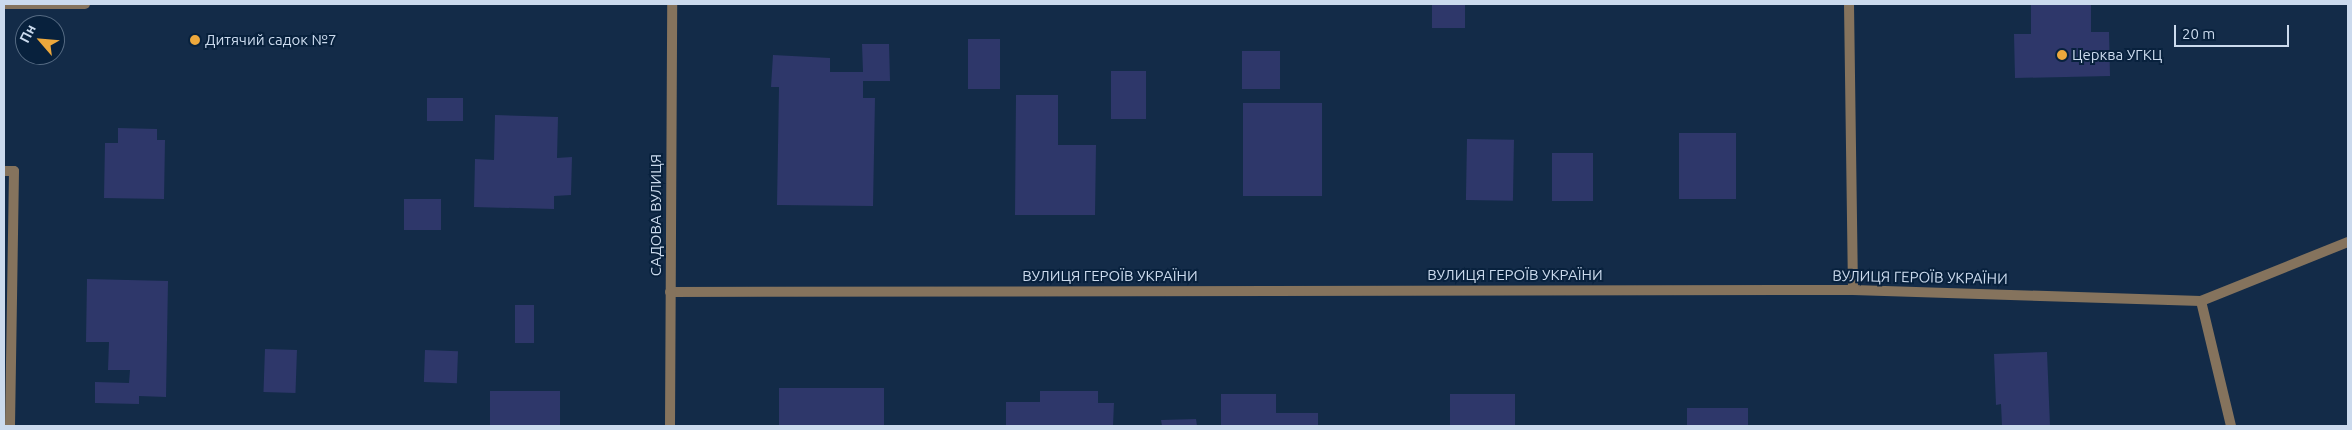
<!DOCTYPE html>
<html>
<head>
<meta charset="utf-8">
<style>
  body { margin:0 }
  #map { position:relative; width:2352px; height:430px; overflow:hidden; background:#132b48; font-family:Ubuntu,sans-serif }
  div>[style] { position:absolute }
  .building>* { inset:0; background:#2e376a; transform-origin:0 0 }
  .service>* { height:10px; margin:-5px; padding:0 5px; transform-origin:5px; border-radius:5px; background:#85735d }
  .minor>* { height:10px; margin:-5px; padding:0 5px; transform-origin:5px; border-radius:5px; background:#85735d }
  .dots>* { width:14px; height:14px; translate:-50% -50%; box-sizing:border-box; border:2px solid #08213d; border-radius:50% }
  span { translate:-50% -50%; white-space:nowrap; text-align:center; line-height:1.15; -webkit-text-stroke:4px #08213d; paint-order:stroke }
  .poi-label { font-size:15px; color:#cbdaed }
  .left { translate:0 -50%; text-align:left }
  .street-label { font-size:15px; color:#cbdaed }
  .frame { position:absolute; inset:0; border:5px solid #cbdaed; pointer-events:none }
  .north { position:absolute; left:15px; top:15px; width:50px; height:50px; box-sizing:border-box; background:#08213d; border:1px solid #566b83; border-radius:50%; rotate:297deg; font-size:14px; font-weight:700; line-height:20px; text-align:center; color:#cbdaed }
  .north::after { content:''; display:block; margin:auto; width:18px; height:22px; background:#eda83c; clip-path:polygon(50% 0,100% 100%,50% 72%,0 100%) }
  .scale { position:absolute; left:2174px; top:25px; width:115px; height:22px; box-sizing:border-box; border:2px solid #cbdaed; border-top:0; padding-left:6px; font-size:15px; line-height:18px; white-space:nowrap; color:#cbdaed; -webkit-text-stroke:4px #08213d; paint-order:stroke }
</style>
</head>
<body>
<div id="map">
  <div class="building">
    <div style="left:1432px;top:4px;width:33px;height:24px"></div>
    <div style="clip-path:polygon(2031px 4px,2091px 4px,2091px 32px,2109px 32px,2110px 76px,2015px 78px,2014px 34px,2031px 34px)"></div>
    <div style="left:968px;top:39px;width:32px;height:50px"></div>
    <div style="clip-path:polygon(862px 44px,889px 44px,890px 81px,863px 81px,863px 98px,875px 98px,873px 206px,777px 205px,779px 87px,771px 87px,773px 55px,830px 58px,830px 72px,863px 72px)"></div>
    <div style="left:1242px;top:51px;width:38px;height:38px"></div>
    <div style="left:1111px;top:71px;width:35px;height:48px"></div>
    <div style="clip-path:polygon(1016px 95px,1058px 95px,1058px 145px,1096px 145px,1095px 215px,1015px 215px)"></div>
    <div style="left:427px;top:98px;width:36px;height:23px"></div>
    <div style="left:1243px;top:103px;width:79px;height:93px"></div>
    <div style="clip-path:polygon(495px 115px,558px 117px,557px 158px,572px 157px,571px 195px,554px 196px,554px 209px,474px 207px,475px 159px,494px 160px)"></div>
    <div style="clip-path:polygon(118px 128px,157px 129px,157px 140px,165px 140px,164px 199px,104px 198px,105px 143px,118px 143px)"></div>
    <div style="left:1679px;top:133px;width:57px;height:66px"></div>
    <div style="left:1467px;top:139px;width:47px;height:61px;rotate:1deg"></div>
    <div style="left:1552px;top:153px;width:41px;height:48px"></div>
    <div style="left:441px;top:199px;width:31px;height:37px;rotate:90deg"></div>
    <div style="clip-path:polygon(87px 279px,168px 281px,166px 397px,139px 396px,139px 404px,95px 403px,95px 382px,129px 383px,130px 370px,108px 370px,109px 342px,86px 342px)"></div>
    <div style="left:534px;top:305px;width:38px;height:19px;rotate:90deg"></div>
    <div style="left:265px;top:349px;width:32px;height:43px;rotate:2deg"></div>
    <div style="left:425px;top:350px;width:33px;height:32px;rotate:2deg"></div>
    <div style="clip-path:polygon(2047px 352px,2050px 426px,2002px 426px,2001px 404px,1996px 405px,1994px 354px)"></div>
    <div style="left:779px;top:388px;width:105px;height:38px"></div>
    <div style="left:490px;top:391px;width:70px;height:35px"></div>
    <div style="clip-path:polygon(1040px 391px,1098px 391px,1098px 403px,1114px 403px,1113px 426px,1006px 426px,1006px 402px,1040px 402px)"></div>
    <div style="clip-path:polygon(1221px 394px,1276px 394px,1276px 413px,1318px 413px,1318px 426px,1221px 426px)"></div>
    <div style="left:1450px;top:394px;width:65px;height:32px"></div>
    <div style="left:1687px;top:408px;width:61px;height:18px"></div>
    <div style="clip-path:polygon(1196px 419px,1197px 426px,1162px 426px,1161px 420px)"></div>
  </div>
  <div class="service">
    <div style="left:4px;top:4px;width:81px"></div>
  </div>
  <div class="minor">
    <div style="left:1849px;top:4px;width:286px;rotate:89.2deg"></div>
    <div style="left:4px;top:171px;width:10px"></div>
    <div style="left:14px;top:171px;width:255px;rotate:90.9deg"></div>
    <div style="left:670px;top:292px;width:1183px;rotate:-0.1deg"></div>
    <div style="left:1853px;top:290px;width:348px;rotate:1.8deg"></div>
    <div style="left:2201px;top:301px;width:158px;rotate:-21.9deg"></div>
    <div style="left:2201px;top:301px;width:129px;rotate:76.5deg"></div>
    <div style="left:670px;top:426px;width:422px;rotate:-89.7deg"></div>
  </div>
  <div class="dots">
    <div style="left:195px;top:40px;background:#eda83c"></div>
    <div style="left:2062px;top:55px;background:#eda83c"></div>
  </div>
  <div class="poi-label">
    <span class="left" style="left:205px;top:40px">Дитячий садок №7</span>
    <span class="left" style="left:2072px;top:55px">Церква УГКЦ</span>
  </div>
  <div class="street-label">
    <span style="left:656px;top:215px;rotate:-90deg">САДОВА ВУЛИЦЯ</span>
    <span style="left:1515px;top:275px">ВУЛИЦЯ ГЕРОЇВ УКРАЇНИ</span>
    <span style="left:1110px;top:276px">ВУЛИЦЯ ГЕРОЇВ УКРАЇНИ</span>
    <span style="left:1920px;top:277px;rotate:1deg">ВУЛИЦЯ ГЕРОЇВ УКРАЇНИ</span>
  </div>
  <div class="frame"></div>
  <div class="north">Пн</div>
  <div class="scale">20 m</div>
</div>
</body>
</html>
